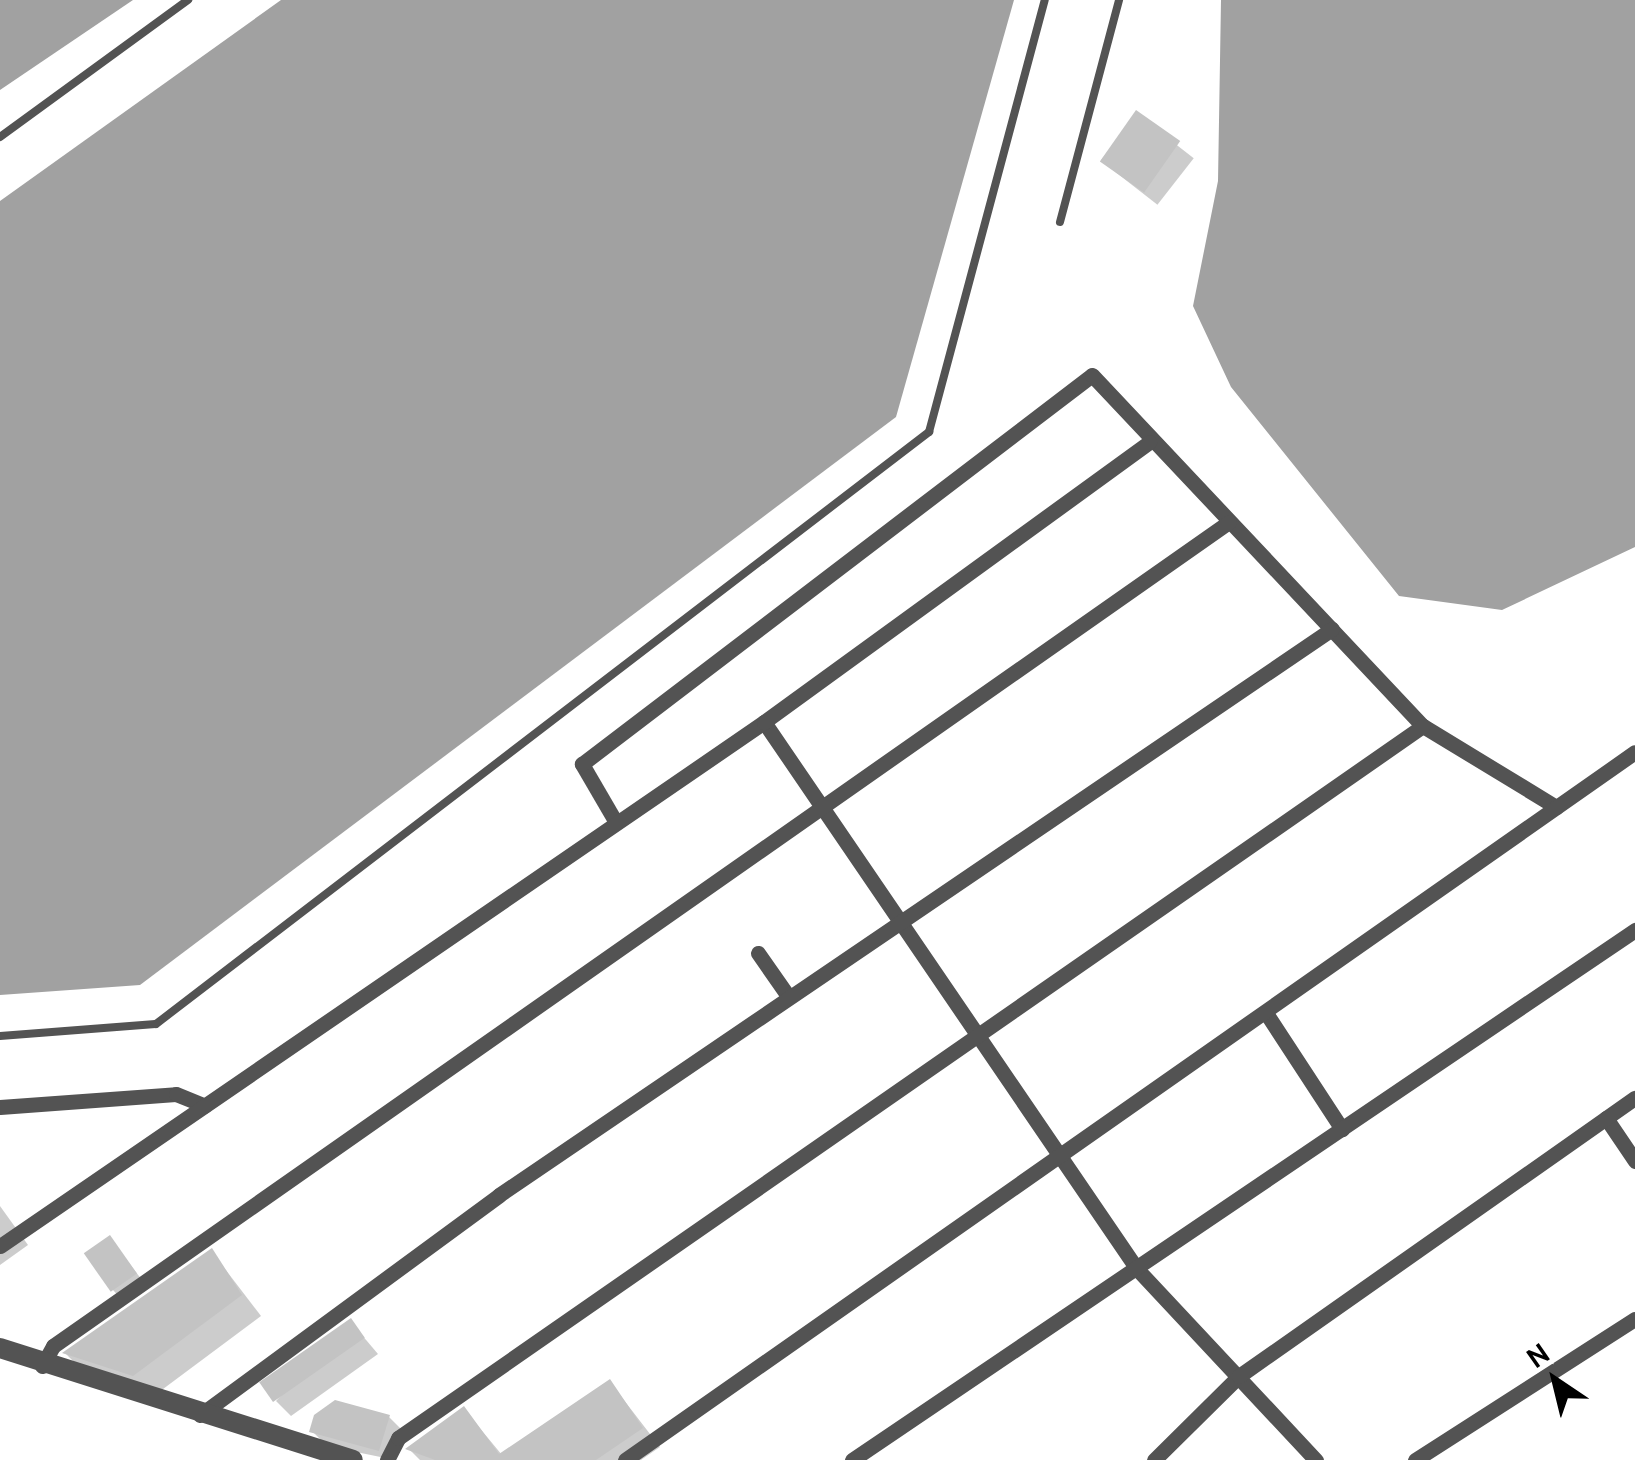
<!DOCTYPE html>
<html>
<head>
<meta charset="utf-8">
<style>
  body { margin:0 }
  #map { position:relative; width:1635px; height:1460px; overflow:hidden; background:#fff; font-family:Cabin,sans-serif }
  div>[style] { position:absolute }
  .water>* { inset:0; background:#a1a1a1 }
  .shadow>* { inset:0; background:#0003; transform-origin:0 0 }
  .building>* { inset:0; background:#c3c3c3; transform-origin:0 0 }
  .service>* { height:8px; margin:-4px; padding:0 4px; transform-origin:4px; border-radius:4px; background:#535353 }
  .minor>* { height:15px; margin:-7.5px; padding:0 7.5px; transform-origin:7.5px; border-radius:7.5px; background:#535353 }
  .tertiary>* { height:20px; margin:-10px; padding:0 10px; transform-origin:10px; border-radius:10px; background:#535353 }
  span { translate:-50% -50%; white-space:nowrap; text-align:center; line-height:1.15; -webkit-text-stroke:10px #fff; paint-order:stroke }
  .north { position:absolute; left:1505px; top:1330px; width:100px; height:100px; -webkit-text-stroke:8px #fff; paint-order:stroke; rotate:325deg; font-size:28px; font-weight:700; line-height:40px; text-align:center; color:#000 }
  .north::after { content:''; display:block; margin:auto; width:35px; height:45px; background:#000; clip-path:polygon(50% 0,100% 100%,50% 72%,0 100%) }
</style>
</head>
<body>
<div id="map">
  <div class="water">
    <div style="clip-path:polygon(0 0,133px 0,0 90px)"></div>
    <div style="clip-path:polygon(281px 0,1014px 0,896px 417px,140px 985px,0 995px,0 201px)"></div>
    <div style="clip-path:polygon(1221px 0,1635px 0,1635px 547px,1502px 610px,1399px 596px,1231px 387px,1193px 306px,1218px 181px)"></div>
  </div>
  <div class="shadow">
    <div style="left:1137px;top:114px;width:72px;height:59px;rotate:38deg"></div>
    <div style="clip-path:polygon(0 1206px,28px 1245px,0 1265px)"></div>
    <div style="clip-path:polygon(110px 1238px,145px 1284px,122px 1300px,113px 1290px)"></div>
    <div style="clip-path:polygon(212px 1252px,261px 1316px,155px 1395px,85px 1373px,66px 1354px)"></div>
    <div style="clip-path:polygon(350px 1321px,378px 1354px,291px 1416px,276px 1401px)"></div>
    <div style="clip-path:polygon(610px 1382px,660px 1447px,641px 1460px,420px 1460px,409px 1449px,464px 1409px,502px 1455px)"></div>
    <div style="clip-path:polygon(389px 1417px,404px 1432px,395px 1460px,327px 1446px,312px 1431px)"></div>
  </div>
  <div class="building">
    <div style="left:1136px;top:110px;width:54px;height:63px;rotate:35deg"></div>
    <div style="left:110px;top:1235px;width:47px;height:32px;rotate:55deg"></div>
    <div style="clip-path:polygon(212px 1248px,242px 1295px,133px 1376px,62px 1353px)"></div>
    <div style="left:351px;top:1318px;width:24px;height:112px;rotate:55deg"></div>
    <div style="clip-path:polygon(610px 1379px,643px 1428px,596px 1460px,435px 1460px,405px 1449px,464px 1406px,499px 1454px)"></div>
    <div style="clip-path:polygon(335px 1400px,390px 1415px,379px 1451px,309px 1432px,314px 1415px)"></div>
  </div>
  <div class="service">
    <div style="left:0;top:137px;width:233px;rotate:-36.1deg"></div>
    <div style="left:1060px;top:222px;width:230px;rotate:-75.1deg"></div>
    <div style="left:0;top:1036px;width:156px;rotate:-4.4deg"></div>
    <div style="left:156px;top:1024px;width:974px;rotate:-37.45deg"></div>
    <div style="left:929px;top:432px;width:447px;rotate:-75deg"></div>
  </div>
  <div class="minor">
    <div style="left:764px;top:722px;width:662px;rotate:55.71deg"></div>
    <div style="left:1137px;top:1269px;width:262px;rotate:46.9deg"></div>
    <div style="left:614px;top:819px;width:64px;rotate:-120.2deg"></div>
    <div style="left:582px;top:764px;width:641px;rotate:-37.33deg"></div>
    <div style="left:1092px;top:375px;width:482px;rotate:46.7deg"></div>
    <div style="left:1423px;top:726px;width:156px;rotate:31.3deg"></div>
    <div style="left:758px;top:953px;width:52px;rotate:55.1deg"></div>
    <div style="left:1266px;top:1013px;width:139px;rotate:56.8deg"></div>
    <div style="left:0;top:1107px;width:176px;rotate:-4.2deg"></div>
    <div style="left:176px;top:1094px;width:31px;rotate:22deg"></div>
    <div style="left:1606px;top:1118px;width:52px;rotate:56deg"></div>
    <div style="left:0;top:1246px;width:926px;rotate:-34.44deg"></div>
    <div style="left:764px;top:722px;width:476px;rotate:-36deg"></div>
    <div style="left:42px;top:1366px;width:23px;rotate:-61deg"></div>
    <div style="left:53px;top:1346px;width:1436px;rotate:-35.02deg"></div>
    <div style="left:200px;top:1415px;width:371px;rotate:-36.3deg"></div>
    <div style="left:499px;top:1195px;width:1007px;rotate:-34.2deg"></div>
    <div style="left:387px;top:1460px;width:25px;rotate:-63deg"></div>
    <div style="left:398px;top:1438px;width:1248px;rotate:-34.79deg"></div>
    <div style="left:625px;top:1460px;width:1233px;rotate:-35.03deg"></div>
    <div style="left:852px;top:1460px;width:946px;rotate:-34.09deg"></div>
    <div style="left:1154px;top:1460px;width:120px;rotate:-44.7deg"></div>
    <div style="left:1239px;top:1376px;width:484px;rotate:-35.1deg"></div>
    <div style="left:1415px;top:1460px;width:261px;rotate:-32.7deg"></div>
  </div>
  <div class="tertiary">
    <div style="left:0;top:1348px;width:370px;rotate:17.6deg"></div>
  </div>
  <div class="north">N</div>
</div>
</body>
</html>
